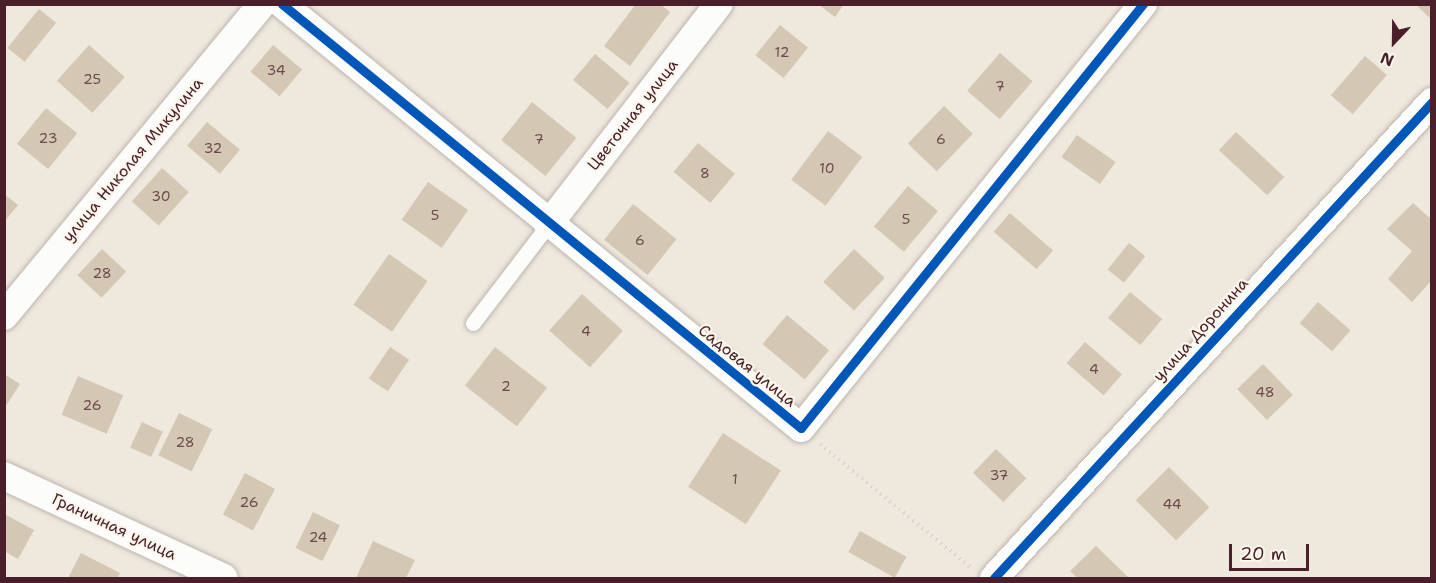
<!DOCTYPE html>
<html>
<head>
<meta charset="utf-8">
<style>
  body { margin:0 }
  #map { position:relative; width:1436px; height:583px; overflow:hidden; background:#eee8dd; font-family:"Shantell Sans",sans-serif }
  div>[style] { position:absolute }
  .building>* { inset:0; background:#d4c7b4; transform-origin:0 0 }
  .path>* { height:4px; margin-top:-2px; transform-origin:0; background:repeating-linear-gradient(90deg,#d9d4d2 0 1.5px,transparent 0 6px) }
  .roads { filter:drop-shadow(0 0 2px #beb5af) drop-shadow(0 0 2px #beb5af) }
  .service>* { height:15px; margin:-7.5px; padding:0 7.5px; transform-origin:7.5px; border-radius:7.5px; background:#fcfcfa }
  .minor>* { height:28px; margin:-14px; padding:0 14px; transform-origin:14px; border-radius:14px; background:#fcfcfa }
  .cycleway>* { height:9px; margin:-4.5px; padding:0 4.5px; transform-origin:4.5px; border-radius:4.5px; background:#0057b8 }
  span { translate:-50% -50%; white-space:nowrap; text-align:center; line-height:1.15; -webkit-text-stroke:4.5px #fbf7ec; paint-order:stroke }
  .number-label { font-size:14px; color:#6c494d }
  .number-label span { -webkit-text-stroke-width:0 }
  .street-label { font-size:16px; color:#4a1f2b }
  .frame { position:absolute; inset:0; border:6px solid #4a1f2b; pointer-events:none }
  .north { position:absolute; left:1364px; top:12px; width:60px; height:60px; -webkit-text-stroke:4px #fbf7ec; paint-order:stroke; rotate:202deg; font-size:16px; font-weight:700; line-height:24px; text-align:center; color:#4a1f2b }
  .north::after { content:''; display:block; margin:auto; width:21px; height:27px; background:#4a1f2b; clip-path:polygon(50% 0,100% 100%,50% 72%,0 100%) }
  .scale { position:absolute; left:1229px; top:544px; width:80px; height:27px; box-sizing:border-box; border:3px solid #4a1f2b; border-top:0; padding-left:8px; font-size:18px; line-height:21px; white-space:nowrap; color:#4a1f2b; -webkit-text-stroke:4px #fbf7ec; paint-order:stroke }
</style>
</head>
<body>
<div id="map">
  <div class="building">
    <div style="clip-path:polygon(636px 4px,660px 4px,670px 12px,630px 66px,604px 46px)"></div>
    <div style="clip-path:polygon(818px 4px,844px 4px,835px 17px)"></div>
    <div style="clip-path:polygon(1415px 4px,1432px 4px,1432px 20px)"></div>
    <div style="left:39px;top:9px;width:22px;height:50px;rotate:39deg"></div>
    <div style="left:780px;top:25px;width:36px;height:39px;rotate:39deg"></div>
    <div style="left:89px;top:45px;width:48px;height:48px;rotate:42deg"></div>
    <div style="left:273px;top:45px;width:38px;height:35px;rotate:40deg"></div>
    <div style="left:1000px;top:53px;width:43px;height:50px;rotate:41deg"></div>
    <div style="left:595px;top:54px;width:45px;height:34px;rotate:40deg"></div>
    <div style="left:1365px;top:56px;width:29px;height:52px;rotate:41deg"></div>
    <div style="left:532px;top:102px;width:57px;height:49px;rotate:39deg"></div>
    <div style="left:944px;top:106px;width:40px;height:52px;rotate:44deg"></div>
    <div style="left:46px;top:108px;width:40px;height:46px;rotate:39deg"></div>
    <div style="left:207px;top:122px;width:43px;height:31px;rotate:40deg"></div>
    <div style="left:828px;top:131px;width:43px;height:61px;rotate:37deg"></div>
    <div style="left:1236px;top:132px;width:66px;height:25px;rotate:43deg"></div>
    <div style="left:1077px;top:135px;width:47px;height:27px;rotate:35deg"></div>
    <div style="left:698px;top:143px;width:48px;height:38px;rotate:40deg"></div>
    <div style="left:162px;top:168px;width:36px;height:45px;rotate:42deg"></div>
    <div style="left:428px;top:182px;width:49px;height:46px;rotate:35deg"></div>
    <div style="left:908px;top:186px;width:39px;height:53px;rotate:40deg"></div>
    <div style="clip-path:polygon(4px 194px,18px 205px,4px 222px)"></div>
    <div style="clip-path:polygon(1413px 203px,1432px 220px,1432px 280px,1412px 302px,1388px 279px,1412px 251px,1387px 229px)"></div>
    <div style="left:633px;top:204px;width:56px;height:46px;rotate:39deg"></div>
    <div style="left:1010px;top:213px;width:57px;height:25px;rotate:41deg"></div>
    <div style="left:1129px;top:243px;width:21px;height:34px;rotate:39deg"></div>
    <div style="left:102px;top:249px;width:33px;height:36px;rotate:43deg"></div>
    <div style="left:854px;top:249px;width:42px;height:45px;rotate:43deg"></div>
    <div style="left:389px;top:254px;width:47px;height:62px;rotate:35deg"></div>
    <div style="left:1130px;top:292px;width:42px;height:34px;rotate:40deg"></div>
    <div style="left:582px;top:294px;width:55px;height:49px;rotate:42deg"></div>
    <div style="left:1318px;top:302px;width:43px;height:28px;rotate:41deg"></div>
    <div style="left:787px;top:315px;width:55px;height:38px;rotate:40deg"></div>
    <div style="left:1085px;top:342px;width:49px;height:28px;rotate:41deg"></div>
    <div style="left:390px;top:347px;width:23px;height:38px;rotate:34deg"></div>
    <div style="left:495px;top:347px;width:66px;height:49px;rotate:38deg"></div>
    <div style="left:1263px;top:364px;width:43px;height:36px;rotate:46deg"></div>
    <div style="clip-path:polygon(4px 374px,20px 384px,4px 409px)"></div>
    <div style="left:78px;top:376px;width:49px;height:42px;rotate:23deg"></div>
    <div style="left:179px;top:413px;width:37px;height:47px;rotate:26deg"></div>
    <div style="left:142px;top:422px;width:23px;height:28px;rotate:25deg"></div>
    <div style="left:723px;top:433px;width:69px;height:64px;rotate:33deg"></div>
    <div style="left:996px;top:449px;width:42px;height:33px;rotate:44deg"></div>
    <div style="left:1169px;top:467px;width:57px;height:47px;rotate:45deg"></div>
    <div style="left:245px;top:473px;width:34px;height:47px;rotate:28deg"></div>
    <div style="left:313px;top:512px;width:30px;height:40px;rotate:26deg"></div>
    <div style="clip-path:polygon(6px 515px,34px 530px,18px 559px,4px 551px)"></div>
    <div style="left:860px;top:531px;width:53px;height:24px;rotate:29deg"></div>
    <div style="clip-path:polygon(373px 541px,415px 560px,406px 578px,356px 578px)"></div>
    <div style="clip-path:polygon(1096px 546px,1129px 578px,1077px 578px,1070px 571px)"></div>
    <div style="clip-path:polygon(81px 553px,120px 573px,118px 578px,68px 578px)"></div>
  </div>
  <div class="path">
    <div style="left:820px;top:444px;width:194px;rotate:39.4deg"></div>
  </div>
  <div class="roads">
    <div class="service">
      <div style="left:473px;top:323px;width:123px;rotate:-52.6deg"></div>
    </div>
    <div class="minor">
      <div style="left:282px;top:4px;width:670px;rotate:39.25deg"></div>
      <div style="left:801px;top:428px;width:545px;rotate:-51.11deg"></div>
      <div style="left:548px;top:225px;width:279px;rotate:-52.3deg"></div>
      <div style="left:4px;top:316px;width:405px;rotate:-50.4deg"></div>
      <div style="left:4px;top:476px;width:242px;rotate:24.9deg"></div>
      <div style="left:994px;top:578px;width:647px;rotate:-47.38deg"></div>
    </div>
  </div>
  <div class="cycleway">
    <div style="left:282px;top:4px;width:670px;rotate:39.25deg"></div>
    <div style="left:801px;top:428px;width:545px;rotate:-51.11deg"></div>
    <div style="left:994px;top:578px;width:647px;rotate:-47.38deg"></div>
  </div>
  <div class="number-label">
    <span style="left:782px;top:52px">12</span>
    <span style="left:276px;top:70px">34</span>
    <span style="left:92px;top:79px">25</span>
    <span style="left:1000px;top:86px">7</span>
    <span style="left:48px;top:138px">23</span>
    <span style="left:539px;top:139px">7</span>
    <span style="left:941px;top:139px">6</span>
    <span style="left:213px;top:148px">32</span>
    <span style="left:827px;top:168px">10</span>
    <span style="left:705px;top:173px">8</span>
    <span style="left:161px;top:196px">30</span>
    <span style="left:435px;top:215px">5</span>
    <span style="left:906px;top:219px">5</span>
    <span style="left:640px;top:240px">6</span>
    <span style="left:102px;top:273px">28</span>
    <span style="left:586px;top:331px">4</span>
    <span style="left:1094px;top:369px">4</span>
    <span style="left:506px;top:386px">2</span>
    <span style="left:1265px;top:392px">48</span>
    <span style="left:92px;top:405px">26</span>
    <span style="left:185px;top:442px">28</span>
    <span style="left:999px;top:475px">37</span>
    <span style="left:735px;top:479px">1</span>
    <span style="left:249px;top:502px">26</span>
    <span style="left:1172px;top:504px">44</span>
    <span style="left:318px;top:537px">24</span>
  </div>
  <div class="street-label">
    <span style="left:633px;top:115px;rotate:-52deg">Цветочная улица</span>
    <span style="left:133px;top:160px;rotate:-50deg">улица Николая Микулина</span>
    <span style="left:1201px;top:330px;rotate:-48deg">улица Доронина</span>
    <span style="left:747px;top:366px;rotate:39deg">Садовая улица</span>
    <span style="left:114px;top:527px;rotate:25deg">Граничная улица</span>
  </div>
  <div class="frame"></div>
  <div class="north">N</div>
  <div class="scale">20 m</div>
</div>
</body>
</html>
